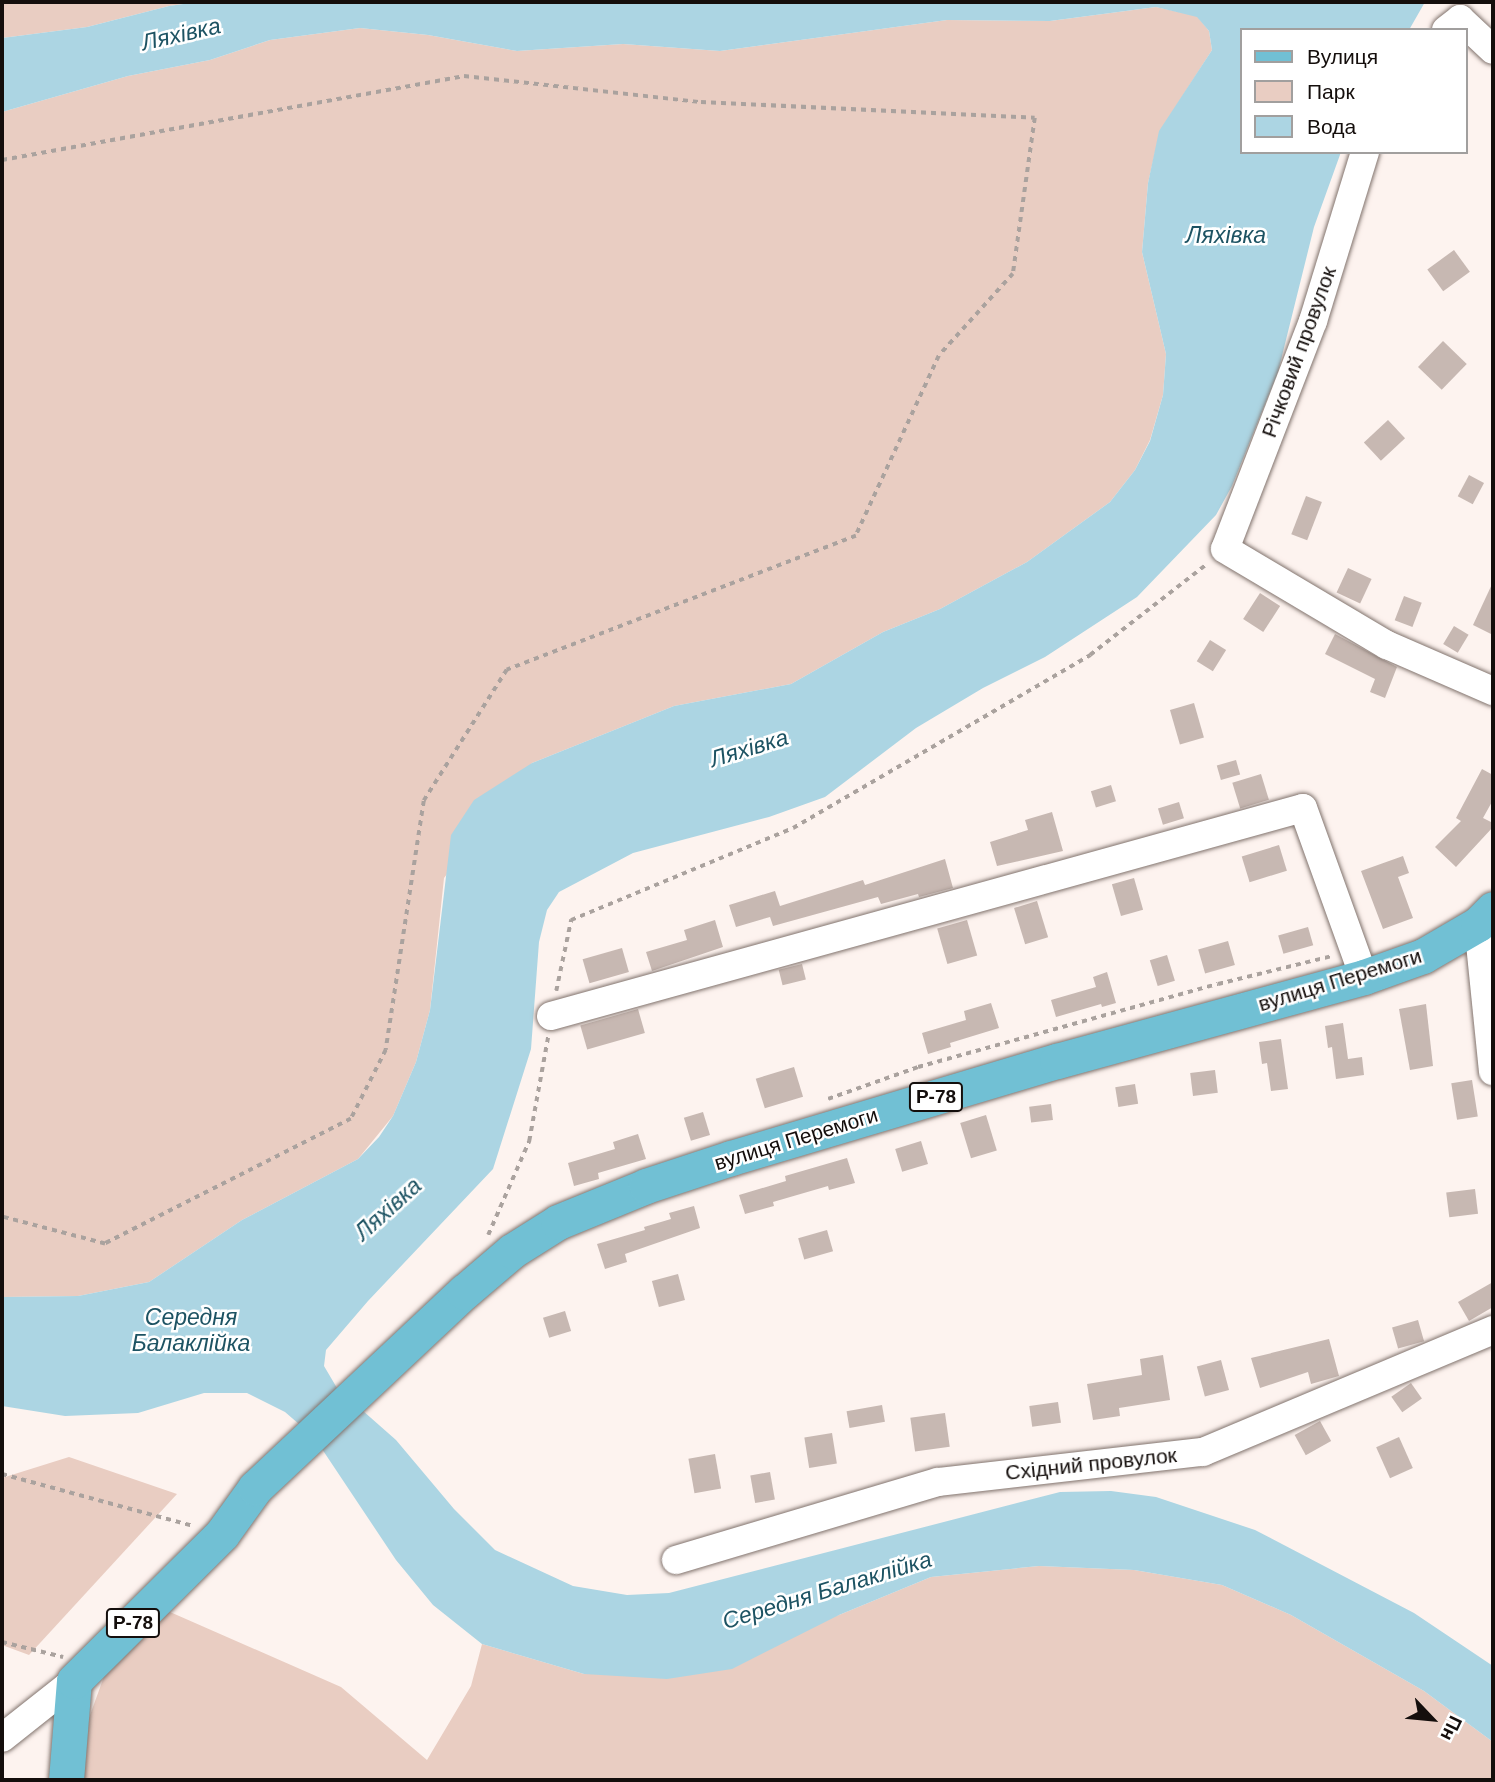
<!DOCTYPE html>
<html>
<head>
<meta charset="utf-8">
<style>
  body { margin:0 }
  #map { position:relative; width:1495px; height:1782px; overflow:hidden; background:#fdf3ef; font-family:Arial,sans-serif }
  div>[style] { position:absolute }
  .green>* { inset:0; background:#e9cdc2 }
  .water>* { inset:0; background:#acd5e3 }
  .building>* { inset:0; background:#c7b8b2; transform-origin:0 0 }
  .path>* { height:3.5px; margin-top:-1.75px; transform-origin:0; background:repeating-linear-gradient(90deg,#aaa29e 0 5px,transparent 0 10px) }
  .roads { filter:drop-shadow(0 0 2px #81736d) drop-shadow(0 0 2px #81736d) }
  .minor>* { height:28px; margin:-14px; padding:0 14px; transform-origin:14px; border-radius:14px; background:#fff }
  .major>* { height:35px; margin:-17.5px; padding:0 17.5px; transform-origin:17.5px; border-radius:17.5px; background:#71c0d4 }
  span { translate:-50% -50%; white-space:nowrap; text-align:center; line-height:1.15; -webkit-text-stroke:5px #fff; paint-order:stroke }
  .shield-label span { padding:2px 5px; background:#fff; border:2px solid; border-radius:5px; -webkit-text-stroke-width:0 }
  .shield-label { font-size:19px; color:#140e0c; font-weight:700 }
  .street-label { font-size:21px; color:#140e0c }
  .water-label { font-size:23px; color:#1d5363; font-style:italic }
  .frame { position:absolute; inset:0; border:4px solid #140e0c; pointer-events:none }
  .legend { position:absolute; left:1240px; top:28px; width:228px; height:126px; box-sizing:border-box; background:#fff; border:2px solid #a19f9e; margin:0; padding:9px 12px; list-style:none; font-size:21px; color:#140e0c }
  .legend li { display:flex; align-items:center; gap:14px; height:35px }
  .legend b { width:35px; border:2px solid #a19f9e }
  .north { position:absolute; left:1397px; top:1684px; width:70px; height:70px; -webkit-text-stroke:5px #fff; paint-order:stroke; rotate:116deg; font-size:19px; font-weight:700; line-height:28px; text-align:center; color:#140e0c }
  .north::after { content:''; display:block; margin:auto; width:24px; height:32px; background:#140e0c; clip-path:polygon(50% 0,100% 100%,50% 72%,0 100%) }
</style>
</head>
<body>
<div id="map">
  <div class="green">
    <div style="clip-path:polygon(2px 2px,197px 2px,169px 6px,87px 27px,2px 38px)"></div>
    <div style="clip-path:polygon(1156px 7px,1197px 16px,1209px 31px,1212px 50px,1160px 131px,1148px 183px,1142px 252px,1166px 354px,1163px 395px,1150px 440px,1135px 470px,1110px 502px,1027px 562px,940px 609px,883px 632px,791px 684px,674px 706px,532px 763px,444px 878px,430px 1010px,416px 1062px,393px 1116px,358px 1159px,242px 1220px,149px 1282px,78px 1296px,2px 1297px,2px 112px,128px 76px,210px 60px,270px 40px,360px 28px,428px 35px,517px 51px,623px 44px,720px 51px,947px 20px,1050px 21px)"></div>
    <div style="clip-path:polygon(69px 1457px,177px 1494px,29px 1655px,2px 1645px,2px 1478px)"></div>
    <div style="clip-path:polygon(1039px 1566px,1134px 1570px,1222px 1585px,1291px 1615px,1424px 1691px,1493px 1742px,1493px 1780px,81px 1780px,85px 1729px,119px 1635px,170px 1612px,341px 1687px,427px 1760px,471px 1686px,482px 1644px,584px 1674px,839px 1615px,931px 1577px)"></div>
  </div>
  <div class="water">
    <div style="clip-path:polygon(197px 2px,1425px 2px,1409px 30px,1241px 30px,1241px 152px,1341px 152px,1314px 227px,1278px 372px,1232px 486px,1216px 515px,1137px 597px,1045px 657px,983px 688px,916px 728px,825px 797px,769px 817px,633px 853px,559px 892px,547px 910px,539px 942px,531px 1049px,493px 1169px,368px 1301px,326px 1350px,324px 1366px,337px 1388px,396px 1440px,454px 1509px,495px 1550px,573px 1586px,627px 1595px,669px 1593px,1060px 1492px,1111px 1491px,1156px 1497px,1255px 1530px,1414px 1613px,1493px 1666px,1493px 1742px,1424px 1691px,1291px 1615px,1222px 1585px,1134px 1570px,1039px 1566px,931px 1577px,839px 1615px,732px 1669px,667px 1679px,584px 1674px,482px 1644px,433px 1605px,396px 1560px,314px 1437px,285px 1412px,247px 1393px,204px 1393px,138px 1413px,65px 1416px,2px 1406px,2px 1297px,78px 1296px,149px 1282px,242px 1220px,358px 1159px,379px 1137px,393px 1116px,416px 1062px,430px 1010px,451px 835px,474px 800px,532px 763px,674px 706px,791px 684px,883px 632px,940px 609px,1027px 562px,1110px 502px,1135px 470px,1150px 441px,1163px 395px,1166px 354px,1142px 252px,1148px 183px,1159px 131px,1212px 50px,1209px 31px,1197px 17px,1156px 7px,1050px 21px,947px 20px,720px 51px,623px 44px,517px 51px,428px 35px,360px 28px,270px 40px,210px 60px,128px 76px,2px 112px,2px 38px,87px 27px,169px 6px)"></div>
  </div>
  <div class="building">
    <div style="left:1454px;top:250px;width:27px;height:33px;rotate:54deg"></div>
    <div style="left:1443px;top:341px;width:33px;height:36px;rotate:44deg"></div>
    <div style="left:1388px;top:420px;width:25px;height:33px;rotate:47deg"></div>
    <div style="left:1469px;top:475px;width:17px;height:24px;rotate:28deg"></div>
    <div style="left:1306px;top:496px;width:17px;height:41px;rotate:21deg"></div>
    <div style="left:1348px;top:568px;width:26px;height:27px;rotate:25deg"></div>
    <div style="clip-path:polygon(1493px 582px,1493px 635px,1473px 625px)"></div>
    <div style="left:1260px;top:593px;width:24px;height:31px;rotate:33deg"></div>
    <div style="left:1404px;top:596px;width:19px;height:26px;rotate:21deg"></div>
    <div style="left:1454px;top:626px;width:17px;height:21px;rotate:31deg"></div>
    <div style="clip-path:polygon(1335px 634px,1397px 667px,1385px 698px,1370px 692px,1375px 679px,1325px 654px)"></div>
    <div style="left:1210px;top:640px;width:19px;height:25px;rotate:32deg"></div>
    <div style="left:1194px;top:703px;width:36px;height:25px;rotate:74deg"></div>
    <div style="left:1236px;top:760px;width:15px;height:20px;rotate:74deg"></div>
    <div style="clip-path:polygon(1482px 769px,1493px 775px,1493px 800px,1483px 818px,1493px 823px,1493px 827px,1456px 867px,1435px 847px,1461px 821px,1456px 818px)"></div>
    <div style="left:1261px;top:774px;width:27px;height:30px;rotate:73deg"></div>
    <div style="left:1111px;top:785px;width:17px;height:21px;rotate:73deg"></div>
    <div style="left:1179px;top:802px;width:17px;height:22px;rotate:73deg"></div>
    <div style="clip-path:polygon(1052px 812px,1063px 851px,997px 866px,990px 842px,1028px 830px,1025px 820px)"></div>
    <div style="left:1279px;top:845px;width:27px;height:39px;rotate:73deg"></div>
    <div style="clip-path:polygon(1403px 856px,1409px 873px,1398px 877px,1413px 918px,1383px 929px,1361px 871px)"></div>
    <div style="clip-path:polygon(945px 859px,953px 888px,919px 897px,918px 894px,881px 904px,878px 897px,773px 926px,770px 917px,736px 927px,729px 905px,775px 891px,780px 906px,863px 880px,865px 885px)"></div>
    <div style="left:1134px;top:878px;width:33px;height:23px;rotate:74deg"></div>
    <div style="left:1037px;top:901px;width:38px;height:24px;rotate:73deg"></div>
    <div style="clip-path:polygon(715px 920px,723px 947px,652px 971px,646px 952px,687px 940px,684px 930px)"></div>
    <div style="left:967px;top:920px;width:37px;height:31px;rotate:74deg"></div>
    <div style="left:1308px;top:927px;width:19px;height:31px;rotate:74deg"></div>
    <div style="left:1228px;top:941px;width:25px;height:31px;rotate:74deg"></div>
    <div style="left:622px;top:948px;width:25px;height:41px;rotate:74deg"></div>
    <div style="left:1167px;top:955px;width:27px;height:18px;rotate:73deg"></div>
    <div style="left:802px;top:964px;width:16px;height:24px;rotate:76deg"></div>
    <div style="clip-path:polygon(1107px 972px,1116px 1003px,1102px 1007px,1101px 1004px,1056px 1017px,1051px 1000px,1096px 987px,1093px 977px)"></div>
    <div style="clip-path:polygon(991px 1003px,999px 1028px,950px 1043px,951px 1047px,928px 1054px,922px 1033px,966px 1020px,964px 1011px)"></div>
    <div style="clip-path:polygon(1426px 1004px,1433px 1066px,1410px 1070px,1399px 1009px)"></div>
    <div style="left:638px;top:1009px;width:25px;height:60px;rotate:74deg"></div>
    <div style="clip-path:polygon(1343px 1023px,1348px 1059px,1362px 1057px,1364px 1075px,1336px 1079px,1332px 1047px,1328px 1048px,1325px 1026px)"></div>
    <div style="clip-path:polygon(1281px 1039px,1288px 1089px,1271px 1091px,1267px 1063px,1262px 1064px,1259px 1042px)"></div>
    <div style="left:794px;top:1067px;width:31px;height:40px;rotate:73deg"></div>
    <div style="left:1215px;top:1070px;width:23px;height:25px;rotate:83deg"></div>
    <div style="left:1472px;top:1080px;width:37px;height:21px;rotate:81deg"></div>
    <div style="left:1135px;top:1084px;width:20px;height:20px;rotate:81deg"></div>
    <div style="left:1051px;top:1104px;width:16px;height:22px;rotate:83deg"></div>
    <div style="left:703px;top:1112px;width:24px;height:20px;rotate:73deg"></div>
    <div style="left:986px;top:1115px;width:37px;height:27px;rotate:73deg"></div>
    <div style="clip-path:polygon(638px 1134px,646px 1159px,598px 1173px,599px 1179px,574px 1186px,568px 1163px,615px 1149px,613px 1142px)"></div>
    <div style="left:921px;top:1141px;width:24px;height:27px;rotate:73deg"></div>
    <div style="clip-path:polygon(847px 1158px,855px 1183px,829px 1190px,828px 1186px,773px 1202px,774px 1206px,745px 1214px,739px 1195px,786px 1181px,785px 1176px)"></div>
    <div style="left:1475px;top:1189px;width:25px;height:29px;rotate:83deg"></div>
    <div style="clip-path:polygon(694px 1206px,700px 1228px,625px 1254px,627px 1262px,605px 1269px,597px 1244px,645px 1230px,644px 1227px,671px 1219px,669px 1213px)"></div>
    <div style="left:827px;top:1230px;width:22px;height:30px;rotate:74deg"></div>
    <div style="left:678px;top:1274px;width:27px;height:27px;rotate:75deg"></div>
    <div style="clip-path:polygon(1493px 1282px,1493px 1307px,1469px 1321px,1458px 1302px)"></div>
    <div style="left:565px;top:1311px;width:21px;height:23px;rotate:73deg"></div>
    <div style="left:1418px;top:1320px;width:22px;height:27px;rotate:74deg"></div>
    <div style="clip-path:polygon(1329px 1339px,1339px 1376px,1311px 1384px,1308px 1372px,1260px 1388px,1251px 1358px)"></div>
    <div style="clip-path:polygon(1163px 1355px,1170px 1400px,1119px 1408px,1120px 1416px,1093px 1420px,1087px 1384px,1142px 1375px,1140px 1359px)"></div>
    <div style="left:1221px;top:1360px;width:31px;height:25px;rotate:75deg"></div>
    <div style="left:1411px;top:1383px;width:19px;height:24px;rotate:55deg"></div>
    <div style="left:1058px;top:1402px;width:21px;height:29px;rotate:82deg"></div>
    <div style="left:882px;top:1405px;width:17px;height:36px;rotate:80deg"></div>
    <div style="left:945px;top:1413px;width:34px;height:35px;rotate:82deg"></div>
    <div style="left:1320px;top:1421px;width:23px;height:29px;rotate:61deg"></div>
    <div style="left:832px;top:1433px;width:31px;height:28px;rotate:81deg"></div>
    <div style="left:1399px;top:1437px;width:34px;height:25px;rotate:66deg"></div>
    <div style="left:715px;top:1454px;width:35px;height:27px;rotate:80deg"></div>
    <div style="left:770px;top:1472px;width:28px;height:20px;rotate:80deg"></div>
  </div>
  <div class="path">
    <div style="left:2px;top:160px;width:470px;rotate:-10.3deg"></div>
    <div style="left:464px;top:76px;width:238px;rotate:6.3deg"></div>
    <div style="left:701px;top:102px;width:334px;rotate:2.7deg"></div>
    <div style="left:1035px;top:118px;width:158px;rotate:98deg"></div>
    <div style="left:1013px;top:274px;width:110px;rotate:132.1deg"></div>
    <div style="left:939px;top:356px;width:198px;rotate:114.8deg"></div>
    <div style="left:856px;top:536px;width:374px;rotate:159deg"></div>
    <div style="left:507px;top:670px;width:155px;rotate:122.4deg"></div>
    <div style="left:424px;top:801px;width:252px;rotate:98.7deg"></div>
    <div style="left:386px;top:1050px;width:77px;rotate:116.9deg"></div>
    <div style="left:351px;top:1119px;width:276px;rotate:153.1deg"></div>
    <div style="left:105px;top:1244px;width:106px;rotate:-165.3deg"></div>
    <div style="left:556px;top:991px;width:73px;rotate:-78.1deg"></div>
    <div style="left:571px;top:920px;width:240px;rotate:-22.5deg"></div>
    <div style="left:793px;top:828px;width:344px;rotate:-30.2deg"></div>
    <div style="left:1090px;top:655px;width:148px;rotate:-37.9deg"></div>
    <div style="left:828px;top:1099px;width:96px;rotate:-19.6deg"></div>
    <div style="left:918px;top:1067px;width:311px;rotate:-15.5deg"></div>
    <div style="left:1218px;top:984px;width:117px;rotate:-13.8deg"></div>
    <div style="left:488px;top:1235px;width:103px;rotate:-66.4deg"></div>
    <div style="left:529px;top:1141px;width:107px;rotate:-79.7deg"></div>
    <div style="left:2px;top:1474px;width:198px;rotate:15.2deg"></div>
    <div style="left:2px;top:1642px;width:63px;rotate:13.8deg"></div>
  </div>
  <div class="roads">
    <div class="minor">
      <div style="left:1446px;top:30px;width:18px;rotate:-38deg"></div>
      <div style="left:1460px;top:19px;width:45px;rotate:43.2deg"></div>
      <div style="left:1365px;top:152px;width:177px;rotate:107.1deg"></div>
      <div style="left:1313px;top:321px;width:244px;rotate:111.1deg"></div>
      <div style="left:1225px;top:549px;width:188px;rotate:30.7deg"></div>
      <div style="left:1387px;top:645px;width:116px;rotate:23.5deg"></div>
      <div style="left:1478px;top:924px;width:148px;rotate:84.2deg"></div>
      <div style="left:551px;top:1016px;width:780px;rotate:-15.46deg"></div>
      <div style="left:1303px;top:808px;width:180px;rotate:70.2deg"></div>
      <div style="left:676px;top:1560px;width:273px;rotate:-16.6deg"></div>
      <div style="left:938px;top:1482px;width:267px;rotate:-6.5deg"></div>
      <div style="left:1203px;top:1452px;width:315px;rotate:-22.8deg"></div>
      <div style="left:2px;top:1738px;width:92px;rotate:-38.4deg"></div>
    </div>
    <div class="major">
      <div style="left:66px;top:1780px;width:99px;rotate:-85.4deg"></div>
      <div style="left:74px;top:1681px;width:209px;rotate:-44.8deg"></div>
      <div style="left:222px;top:1534px;width:57px;rotate:-54.3deg"></div>
      <div style="left:255px;top:1488px;width:287px;rotate:-43.2deg"></div>
      <div style="left:464px;top:1292px;width:63px;rotate:-40.5deg"></div>
      <div style="left:512px;top:1251px;width:54px;rotate:-32.2deg"></div>
      <div style="left:558px;top:1222px;width:95px;rotate:-22.2deg"></div>
      <div style="left:646px;top:1186px;width:89px;rotate:-18.2deg"></div>
      <div style="left:731px;top:1158px;width:340px;rotate:-16.6deg"></div>
      <div style="left:1057px;top:1061px;width:318px;rotate:-15.3deg"></div>
      <div style="left:1364px;top:977px;width:63px;rotate:-19.6deg"></div>
      <div style="left:1423px;top:956px;width:64px;rotate:-30.2deg"></div>
      <div style="left:1478px;top:924px;width:21px;rotate:-45deg"></div>
    </div>
  </div>
  <div class="shield-label">
    <span style="left:936px;top:1097px">Р-78</span>
    <span style="left:133px;top:1623px">Р-78</span>
  </div>
  <div class="street-label">
    <span style="left:1299px;top:352px;rotate:-70deg">Річковий провулок</span>
    <span style="left:1340px;top:980px;rotate:-17deg">вулиця Перемоги</span>
    <span style="left:796px;top:1139px;rotate:-17deg">вулиця Перемоги</span>
    <span style="left:1091px;top:1464px;rotate:-6deg">Східний провулок</span>
  </div>
  <div class="water-label">
    <span style="left:181px;top:34px;rotate:-13deg">Ляхівка</span>
    <span style="left:1226px;top:235px">Ляхівка</span>
    <span style="left:749px;top:748px;rotate:-17deg">Ляхівка</span>
    <span style="left:388px;top:1209px;rotate:-42deg">Ляхівка</span>
    <span style="left:191px;top:1330px">Середня<br>Балаклійка</span>
    <span style="left:827px;top:1590px;rotate:-17deg">Середня Балаклійка</span>
  </div>
  <div class="frame"></div>
  <ul class="legend">
  <li><b style="height:9px;background:#71c0d4"></b>Вулиця</li>
  <li><b style="height:19px;background:#e9cdc2"></b>Парк</li>
  <li><b style="height:19px;background:#acd5e3"></b>Вода</li>
  </ul>
  <div class="north">Пн</div>
</div>
</body>
</html>
